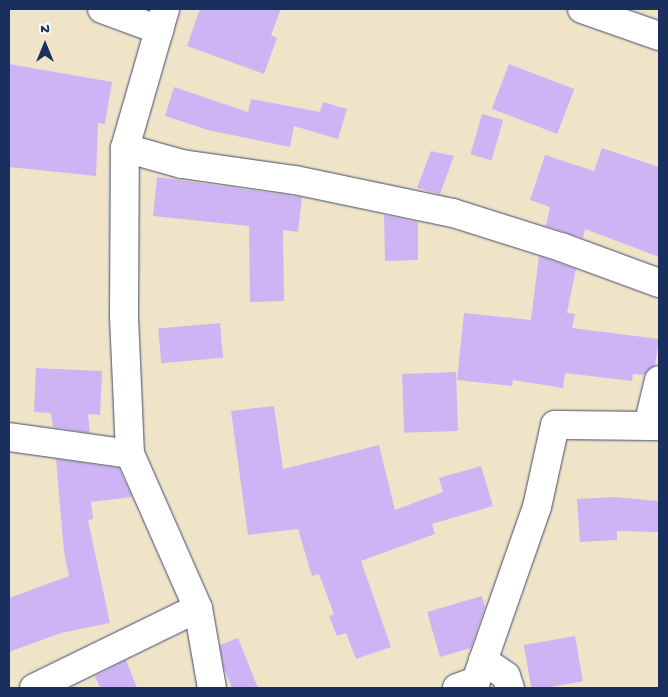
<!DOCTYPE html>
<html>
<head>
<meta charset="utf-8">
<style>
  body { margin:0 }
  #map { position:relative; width:668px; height:697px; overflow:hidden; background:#f0e4c8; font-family:"Gochi Hand",sans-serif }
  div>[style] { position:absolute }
  .building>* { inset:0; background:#ceb4f5; transform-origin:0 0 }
  .roads { filter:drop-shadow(0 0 1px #3b4a6e) drop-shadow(0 0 1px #3b4a6e) }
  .street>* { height:28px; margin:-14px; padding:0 14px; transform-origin:14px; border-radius:14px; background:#fff }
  span { translate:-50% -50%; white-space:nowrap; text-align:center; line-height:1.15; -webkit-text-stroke:4px #fff; paint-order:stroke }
  .frame { position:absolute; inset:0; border:10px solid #1b2f5e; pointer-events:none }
  .north { position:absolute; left:20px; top:20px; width:50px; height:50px; -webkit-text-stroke:4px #fff; paint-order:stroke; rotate:0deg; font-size:14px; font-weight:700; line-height:20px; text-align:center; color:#1b2f5e }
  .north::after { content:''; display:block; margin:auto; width:18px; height:22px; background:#1b2f5e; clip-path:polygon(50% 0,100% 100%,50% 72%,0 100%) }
</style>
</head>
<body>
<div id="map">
  <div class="building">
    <div style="clip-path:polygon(200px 9px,281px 9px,271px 35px,277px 38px,264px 74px,187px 46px)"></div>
    <div style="clip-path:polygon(9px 64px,112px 82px,105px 124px,98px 123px,96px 176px,9px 167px)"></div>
    <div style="left:509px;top:64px;width:70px;height:48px;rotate:21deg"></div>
    <div style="clip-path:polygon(174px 87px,248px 112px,251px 99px,320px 112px,323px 102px,347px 109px,338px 139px,294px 126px,290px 147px,208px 130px,165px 116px)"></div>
    <div style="left:482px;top:114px;width:22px;height:42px;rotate:16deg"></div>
    <div style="clip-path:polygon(602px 148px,659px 167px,659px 257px,585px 229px,583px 238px,546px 226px,550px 207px,530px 200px,545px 155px,594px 171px)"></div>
    <div style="clip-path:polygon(431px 151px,454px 156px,440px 194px,417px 188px)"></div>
    <div style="clip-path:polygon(157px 177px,302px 197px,298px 232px,283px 230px,284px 301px,250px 302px,249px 226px,153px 216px)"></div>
    <div style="clip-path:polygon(384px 215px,418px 222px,418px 260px,385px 261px)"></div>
    <div style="clip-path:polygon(539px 256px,576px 269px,567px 313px,575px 314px,572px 328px,659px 339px,655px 365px,644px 375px,633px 374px,632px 381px,565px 373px,563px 388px,513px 380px,512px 386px,457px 380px,464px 313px,531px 320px)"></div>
    <div style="left:220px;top:323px;width:35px;height:62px;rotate:85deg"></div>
    <div style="clip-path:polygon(36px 368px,102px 371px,100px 415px,88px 414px,90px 433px,53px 427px,51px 413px,34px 412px)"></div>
    <div style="left:456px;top:372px;width:59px;height:54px;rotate:88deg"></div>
    <div style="clip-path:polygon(274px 406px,283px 469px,379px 445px,395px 510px,443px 492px,439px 478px,481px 466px,493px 506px,432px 524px,435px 534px,361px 561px,391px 647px,356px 659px,346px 633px,337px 636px,329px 616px,334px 614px,319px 574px,312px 576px,298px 529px,248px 535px,231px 411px)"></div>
    <div style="clip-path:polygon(56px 459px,119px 468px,132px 497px,91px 502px,93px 519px,88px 520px,110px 623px,61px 633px,9px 652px,9px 598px,69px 576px,64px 552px)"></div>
    <div style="clip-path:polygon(615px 497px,659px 501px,659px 532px,617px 531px,617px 540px,580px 542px,577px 499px)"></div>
    <div style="clip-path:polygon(482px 596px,485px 607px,471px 648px,440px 657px,427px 612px)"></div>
    <div style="left:575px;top:636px;width:46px;height:52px;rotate:80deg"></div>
    <div style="clip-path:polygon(238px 638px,258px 688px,232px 688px,224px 668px,220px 645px)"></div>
    <div style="clip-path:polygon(126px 660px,137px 688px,100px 688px,95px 676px)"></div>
  </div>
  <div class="roads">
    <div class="street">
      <div style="left:102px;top:9px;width:61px;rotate:20.2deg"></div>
      <div style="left:582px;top:9px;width:82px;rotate:19.3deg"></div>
      <div style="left:125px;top:148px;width:59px;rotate:15.7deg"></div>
      <div style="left:182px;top:164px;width:114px;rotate:8.1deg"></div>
      <div style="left:295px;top:180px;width:161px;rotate:11.8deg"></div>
      <div style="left:453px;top:213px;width:113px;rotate:17.5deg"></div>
      <div style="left:561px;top:247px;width:104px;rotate:20.2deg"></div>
      <div style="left:648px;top:426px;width:47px;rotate:-76.6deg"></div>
      <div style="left:9px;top:437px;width:122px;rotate:8deg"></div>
      <div style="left:130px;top:454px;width:168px;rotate:66.2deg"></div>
      <div style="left:198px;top:608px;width:81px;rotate:80.1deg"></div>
      <div style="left:130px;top:454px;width:138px;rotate:-92.5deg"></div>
      <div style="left:124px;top:316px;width:168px;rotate:-89.7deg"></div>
      <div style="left:125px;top:148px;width:145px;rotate:-73.9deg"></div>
      <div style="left:483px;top:660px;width:28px;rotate:35deg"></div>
      <div style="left:506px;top:676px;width:13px;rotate:72deg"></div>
      <div style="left:34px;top:688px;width:182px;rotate:-26deg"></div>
      <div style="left:457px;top:688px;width:20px;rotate:-20deg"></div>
      <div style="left:476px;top:681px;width:184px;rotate:-70.7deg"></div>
      <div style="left:537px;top:507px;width:84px;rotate:-77.6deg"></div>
      <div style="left:555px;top:425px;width:104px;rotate:0.6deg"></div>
    </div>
  </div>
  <div class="frame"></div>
  <div class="north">N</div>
</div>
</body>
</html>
